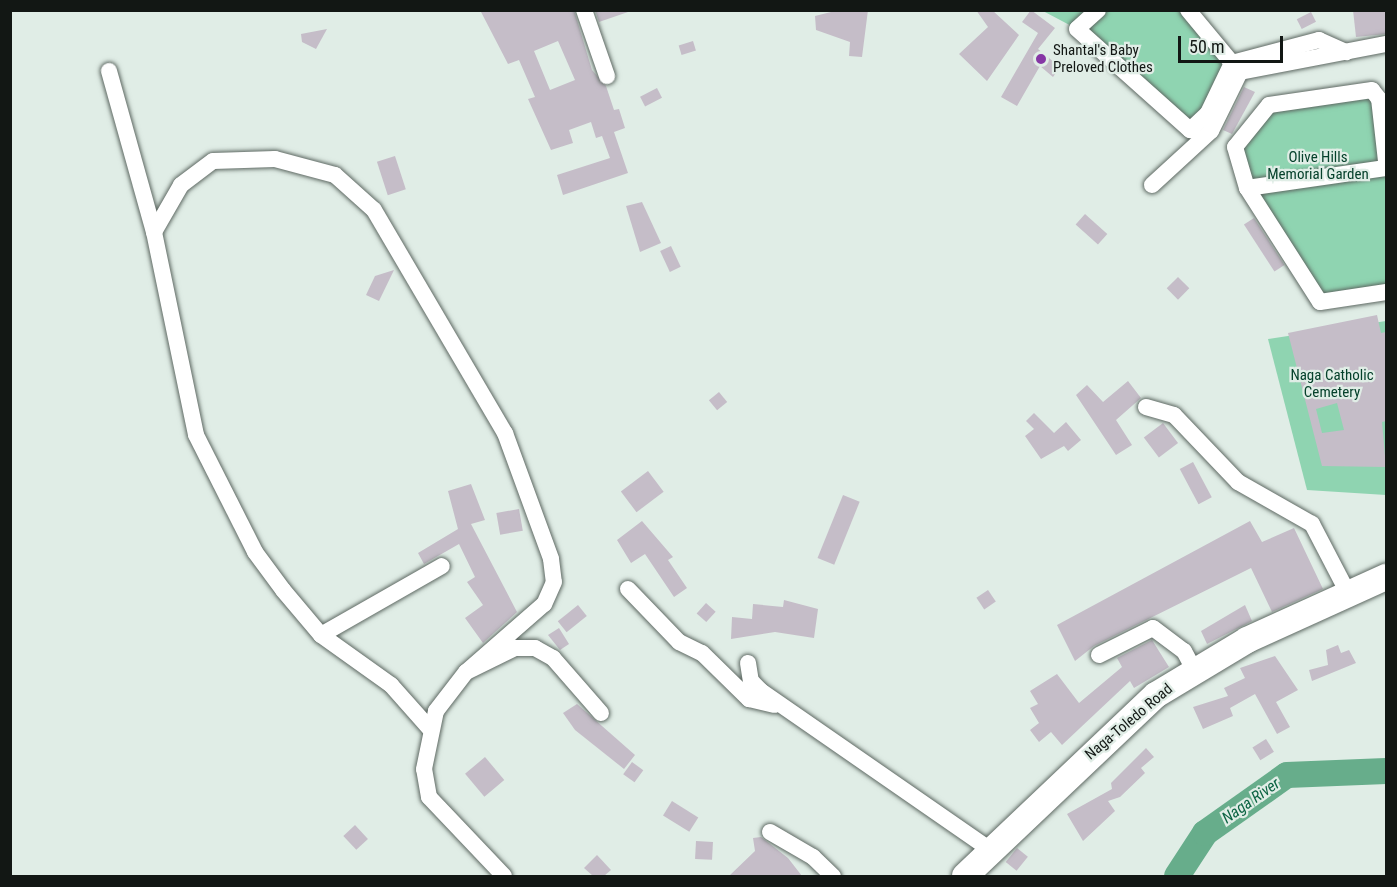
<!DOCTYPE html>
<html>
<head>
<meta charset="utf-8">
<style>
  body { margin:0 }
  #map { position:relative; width:1397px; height:887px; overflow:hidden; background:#e0ede6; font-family:"Roboto Condensed",sans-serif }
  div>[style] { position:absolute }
  .green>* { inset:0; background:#8fd4b1 }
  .river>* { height:26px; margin:-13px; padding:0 13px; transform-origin:13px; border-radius:13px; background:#67ad8b }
  .building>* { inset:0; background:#c5bdc8; transform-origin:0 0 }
  .roads { filter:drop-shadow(0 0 2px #5e6963) drop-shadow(0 0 2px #5e6963) }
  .minor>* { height:16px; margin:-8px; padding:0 8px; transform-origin:8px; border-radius:8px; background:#fff }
  .highway>* { height:26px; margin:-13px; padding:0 13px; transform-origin:13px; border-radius:13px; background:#fff }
  .dots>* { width:16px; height:16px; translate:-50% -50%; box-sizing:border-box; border:3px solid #e0ede6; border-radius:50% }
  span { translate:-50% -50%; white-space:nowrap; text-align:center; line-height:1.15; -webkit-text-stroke:4.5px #e0ede6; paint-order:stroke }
  .poi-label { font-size:15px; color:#121714 }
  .left { translate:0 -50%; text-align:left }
  .park-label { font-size:15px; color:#05412b }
  .street-label { font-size:15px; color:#121714 }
  .water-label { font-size:16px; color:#0c6443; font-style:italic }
  .frame { position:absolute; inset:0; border:12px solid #121714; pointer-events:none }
  .scale { position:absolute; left:1178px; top:36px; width:105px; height:27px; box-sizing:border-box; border:3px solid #121714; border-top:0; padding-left:8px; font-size:18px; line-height:21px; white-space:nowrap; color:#121714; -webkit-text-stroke:4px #e0ede6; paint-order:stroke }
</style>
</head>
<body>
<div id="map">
  <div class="green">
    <div style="clip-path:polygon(1043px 11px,1188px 11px,1232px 63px,1190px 130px,1079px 30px)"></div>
    <div style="clip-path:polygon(1372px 90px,1386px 161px,1386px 292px,1320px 302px,1247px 188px,1235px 147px,1269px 105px)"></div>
    <div style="clip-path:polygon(1386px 321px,1386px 495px,1307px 490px,1268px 339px)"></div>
  </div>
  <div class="river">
    <div style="left:1177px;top:876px;width:51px;rotate:-56.9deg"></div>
    <div style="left:1205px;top:833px;width:100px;rotate:-35.3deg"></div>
    <div style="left:1287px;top:775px;width:99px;rotate:-2.3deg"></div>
  </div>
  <div class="building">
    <div style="clip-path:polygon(evenodd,480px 10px,574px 10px,592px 70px,606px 86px,614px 110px,619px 109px,625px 128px,614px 132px,628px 173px,563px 195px,557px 175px,610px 158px,602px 136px,596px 138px,591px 122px,569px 130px,573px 143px,551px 150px,528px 99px,535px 97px,519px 60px,508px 64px,480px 10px,558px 41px,575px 80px,550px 90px,534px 51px,558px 41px)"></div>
    <div style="clip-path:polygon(595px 10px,628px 10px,628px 12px,599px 22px)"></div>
    <div style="clip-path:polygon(839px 10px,868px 10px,862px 57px,849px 56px,850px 42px,816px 30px,815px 16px)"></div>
    <div style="clip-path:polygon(976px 10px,992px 10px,1019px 35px,987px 81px,959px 54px,988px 27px)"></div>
    <div style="clip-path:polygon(1031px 10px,1055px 28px,1038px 49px,1060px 67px,1053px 77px,1040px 66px,1017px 106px,1001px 97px,1038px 33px,1022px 22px)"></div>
    <div style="clip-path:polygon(1353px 10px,1386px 10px,1386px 34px,1356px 37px)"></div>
    <div style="left:1311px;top:12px;width:11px;height:16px;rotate:63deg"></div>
    <div style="clip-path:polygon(327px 29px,316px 49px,302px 42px,301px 34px)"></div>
    <div style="left:693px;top:41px;width:10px;height:15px;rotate:73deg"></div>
    <div style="clip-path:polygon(1244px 87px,1255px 92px,1232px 134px,1223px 130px)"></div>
    <div style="left:657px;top:88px;width:11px;height:19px;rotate:63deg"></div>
    <div style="left:395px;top:156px;width:35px;height:19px;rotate:72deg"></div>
    <div style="clip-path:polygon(642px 202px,661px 243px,640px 252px,626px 206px)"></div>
    <div style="left:1085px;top:214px;width:30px;height:14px;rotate:42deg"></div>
    <div style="left:1254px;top:218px;width:56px;height:12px;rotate:57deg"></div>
    <div style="left:671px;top:246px;width:23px;height:12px;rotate:65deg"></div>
    <div style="clip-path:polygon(394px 270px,379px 301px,366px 295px,375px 276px)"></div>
    <div style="left:1178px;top:277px;width:16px;height:16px;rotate:45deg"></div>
    <div style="clip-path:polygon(evenodd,1377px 315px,1381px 333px,1386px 332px,1386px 421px,1382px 422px,1386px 467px,1322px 466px,1288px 333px,1377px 315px,1337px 403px,1344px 430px,1322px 433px,1316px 409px,1337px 403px)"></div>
    <div style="clip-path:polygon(1128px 381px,1141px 398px,1116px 420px,1132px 445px,1116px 455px,1076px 395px,1087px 385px,1103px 402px)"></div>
    <div style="left:719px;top:392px;width:13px;height:13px;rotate:51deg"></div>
    <div style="clip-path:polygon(1034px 413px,1054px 433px,1066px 422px,1081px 440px,1068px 451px,1064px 446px,1041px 459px,1025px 436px,1034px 429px,1026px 421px)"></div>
    <div style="left:1163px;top:423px;width:25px;height:24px;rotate:53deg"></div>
    <div style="left:1193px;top:462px;width:40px;height:15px;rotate:62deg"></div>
    <div style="left:648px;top:471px;width:26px;height:34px;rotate:53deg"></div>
    <div style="clip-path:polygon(471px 484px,485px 520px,471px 524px,517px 612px,483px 643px,465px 618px,483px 605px,467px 582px,475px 577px,459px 544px,424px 564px,418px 553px,458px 529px,448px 491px)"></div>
    <div style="left:843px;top:495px;width:18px;height:68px;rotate:22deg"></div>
    <div style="left:519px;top:509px;width:22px;height:23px;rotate:80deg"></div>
    <div style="clip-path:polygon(642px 521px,673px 557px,668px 560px,687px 588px,674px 597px,645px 554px,631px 563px,617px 540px)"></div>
    <div style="clip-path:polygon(1250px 521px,1262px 542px,1294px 528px,1323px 589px,1272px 612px,1251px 568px,1094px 646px,1075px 661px,1057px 625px)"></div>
    <div style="left:988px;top:590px;width:14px;height:14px;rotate:56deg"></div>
    <div style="clip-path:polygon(784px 600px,818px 609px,814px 638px,775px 632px,731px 639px,732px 617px,752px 619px,753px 604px,783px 607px)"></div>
    <div style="left:706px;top:603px;width:13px;height:14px;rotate:42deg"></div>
    <div style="left:578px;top:605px;width:14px;height:26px;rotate:51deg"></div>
    <div style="clip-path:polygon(1245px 605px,1252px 621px,1207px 644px,1201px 631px)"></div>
    <div style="clip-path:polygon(559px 628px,569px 644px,560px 650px,548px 635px)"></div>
    <div style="clip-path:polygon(1152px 640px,1169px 667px,1134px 688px,1130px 681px,1062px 745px,1051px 732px,1039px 742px,1030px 730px,1039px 723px,1030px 708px,1038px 704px,1030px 691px,1057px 674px,1079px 703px,1122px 667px,1117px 658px)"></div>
    <div style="clip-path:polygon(1338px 645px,1341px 653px,1349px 650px,1356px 663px,1312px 681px,1309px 670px,1328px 665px,1326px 650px)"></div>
    <div style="clip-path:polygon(1275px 656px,1298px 690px,1276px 702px,1290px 727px,1277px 734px,1255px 694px,1230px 708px,1233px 716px,1203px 729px,1193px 707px,1228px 696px,1224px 688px,1245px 678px,1240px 668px)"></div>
    <div style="clip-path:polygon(577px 704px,635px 755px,624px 769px,575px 730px,563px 713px)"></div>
    <div style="left:1266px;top:739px;width:15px;height:16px;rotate:58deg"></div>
    <div style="clip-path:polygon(1146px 748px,1154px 757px,1141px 768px,1145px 773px,1120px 797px,1108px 801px,1115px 811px,1083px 841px,1067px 814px,1112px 789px,1111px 783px)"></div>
    <div style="left:485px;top:757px;width:30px;height:26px;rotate:50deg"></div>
    <div style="left:632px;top:762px;width:14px;height:15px;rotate:36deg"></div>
    <div style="left:672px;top:801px;width:31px;height:17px;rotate:32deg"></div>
    <div style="left:355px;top:825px;width:19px;height:16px;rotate:47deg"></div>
    <div style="clip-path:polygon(761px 837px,788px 858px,802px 876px,729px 876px,755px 851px,753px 838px)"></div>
    <div style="left:696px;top:841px;width:17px;height:18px;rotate:3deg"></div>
    <div style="left:1017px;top:848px;width:14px;height:18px;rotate:39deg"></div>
    <div style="clip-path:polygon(597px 855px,611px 870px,604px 876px,593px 876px,584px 868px)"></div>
  </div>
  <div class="roads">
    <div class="minor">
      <div style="left:584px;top:10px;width:70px;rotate:70.8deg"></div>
      <div style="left:1098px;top:10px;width:28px;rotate:138deg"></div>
      <div style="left:1077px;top:29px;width:152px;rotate:41.8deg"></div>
      <div style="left:1190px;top:130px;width:25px;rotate:-43deg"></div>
      <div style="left:1208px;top:113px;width:55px;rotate:-64.4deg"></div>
      <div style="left:1232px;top:63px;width:90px;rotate:-14.8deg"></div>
      <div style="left:1319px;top:40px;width:30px;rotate:24deg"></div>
      <div style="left:1188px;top:10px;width:69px;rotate:50.3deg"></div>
      <div style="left:109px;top:71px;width:167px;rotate:74.4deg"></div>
      <div style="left:154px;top:232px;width:207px;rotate:78.3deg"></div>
      <div style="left:196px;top:435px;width:131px;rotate:63.2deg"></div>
      <div style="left:255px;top:552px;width:47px;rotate:53.6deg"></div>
      <div style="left:283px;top:590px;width:59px;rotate:49.8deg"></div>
      <div style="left:321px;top:635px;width:86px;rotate:35.5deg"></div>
      <div style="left:391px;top:685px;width:59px;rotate:48.4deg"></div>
      <div style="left:1386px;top:161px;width:62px;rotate:-96.4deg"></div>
      <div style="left:1379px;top:99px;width:11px;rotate:-128deg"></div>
      <div style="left:1372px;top:90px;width:104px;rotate:171.7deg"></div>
      <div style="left:1269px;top:105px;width:54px;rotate:129deg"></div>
      <div style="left:1235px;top:147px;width:43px;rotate:73.7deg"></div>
      <div style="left:1247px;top:188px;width:135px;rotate:57.4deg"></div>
      <div style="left:1320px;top:302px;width:67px;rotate:-8.6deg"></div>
      <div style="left:1152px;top:185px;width:80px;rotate:-42.5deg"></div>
      <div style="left:1211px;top:131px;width:66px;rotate:-63.8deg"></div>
      <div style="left:1240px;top:72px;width:149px;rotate:-10.9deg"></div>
      <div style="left:1247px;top:188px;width:140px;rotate:-8.2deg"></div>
      <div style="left:154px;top:232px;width:54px;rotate:-60.1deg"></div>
      <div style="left:181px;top:185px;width:40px;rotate:-37deg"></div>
      <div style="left:213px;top:161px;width:62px;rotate:-1.8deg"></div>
      <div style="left:275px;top:159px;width:62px;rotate:14.9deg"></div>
      <div style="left:335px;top:175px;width:52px;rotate:41.9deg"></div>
      <div style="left:374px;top:210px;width:259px;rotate:59.6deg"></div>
      <div style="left:505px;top:433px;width:134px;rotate:69.9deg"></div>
      <div style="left:551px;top:559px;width:23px;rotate:83deg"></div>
      <div style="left:554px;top:582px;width:24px;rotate:114deg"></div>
      <div style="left:544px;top:604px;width:103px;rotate:138.9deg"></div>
      <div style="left:1146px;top:407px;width:29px;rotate:16deg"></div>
      <div style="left:1174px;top:415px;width:93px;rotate:46.3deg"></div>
      <div style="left:1238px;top:482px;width:85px;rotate:29.6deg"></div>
      <div style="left:1312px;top:524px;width:80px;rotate:62.5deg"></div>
      <div style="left:628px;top:589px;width:74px;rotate:46.1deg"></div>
      <div style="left:679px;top:642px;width:25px;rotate:26deg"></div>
      <div style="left:702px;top:653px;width:66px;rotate:44.4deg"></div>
      <div style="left:749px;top:699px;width:26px;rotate:13deg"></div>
      <div style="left:321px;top:635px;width:139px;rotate:-29.7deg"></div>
      <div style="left:1099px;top:655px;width:60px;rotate:-26.6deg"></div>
      <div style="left:1153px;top:628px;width:39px;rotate:37deg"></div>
      <div style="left:1184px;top:651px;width:21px;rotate:62deg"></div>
      <div style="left:748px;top:663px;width:18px;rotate:81deg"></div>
      <div style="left:751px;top:681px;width:14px;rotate:45deg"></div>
      <div style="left:761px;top:691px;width:281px;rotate:34.7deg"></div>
      <div style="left:770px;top:832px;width:50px;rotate:30.2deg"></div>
      <div style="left:813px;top:857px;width:28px;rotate:44deg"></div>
      <div style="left:504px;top:876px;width:109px;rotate:-133.5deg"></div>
      <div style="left:429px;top:797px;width:28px;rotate:-100deg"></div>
      <div style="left:424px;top:769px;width:59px;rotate:-78.3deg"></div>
      <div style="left:436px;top:711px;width:49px;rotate:-52.4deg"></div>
      <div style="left:466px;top:672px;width:55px;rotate:-26.1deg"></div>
      <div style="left:515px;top:648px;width:20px"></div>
      <div style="left:535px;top:648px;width:21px;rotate:29deg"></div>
      <div style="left:553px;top:658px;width:73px;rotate:48.9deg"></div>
    </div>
    <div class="highway">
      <div style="left:965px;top:876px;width:263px;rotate:-43.5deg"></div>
      <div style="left:1156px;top:695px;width:106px;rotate:-31.1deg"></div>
      <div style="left:1247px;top:640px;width:153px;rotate:-24.4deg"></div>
    </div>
  </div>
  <div class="dots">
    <div style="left:1041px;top:59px;background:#8636a5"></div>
  </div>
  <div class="poi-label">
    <span class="left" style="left:1053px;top:59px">Shantal's Baby<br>Preloved Clothes</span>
  </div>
  <div class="park-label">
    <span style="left:1318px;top:166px">Olive Hills<br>Memorial Garden</span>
    <span style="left:1332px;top:384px">Naga Catholic<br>Cemetery</span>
  </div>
  <div class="street-label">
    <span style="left:1129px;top:722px;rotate:-40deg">Naga-Toledo Road</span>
  </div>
  <div class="water-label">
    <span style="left:1251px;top:801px;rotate:-35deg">Naga River</span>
  </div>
  <div class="frame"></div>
  <div class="scale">50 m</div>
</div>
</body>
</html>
